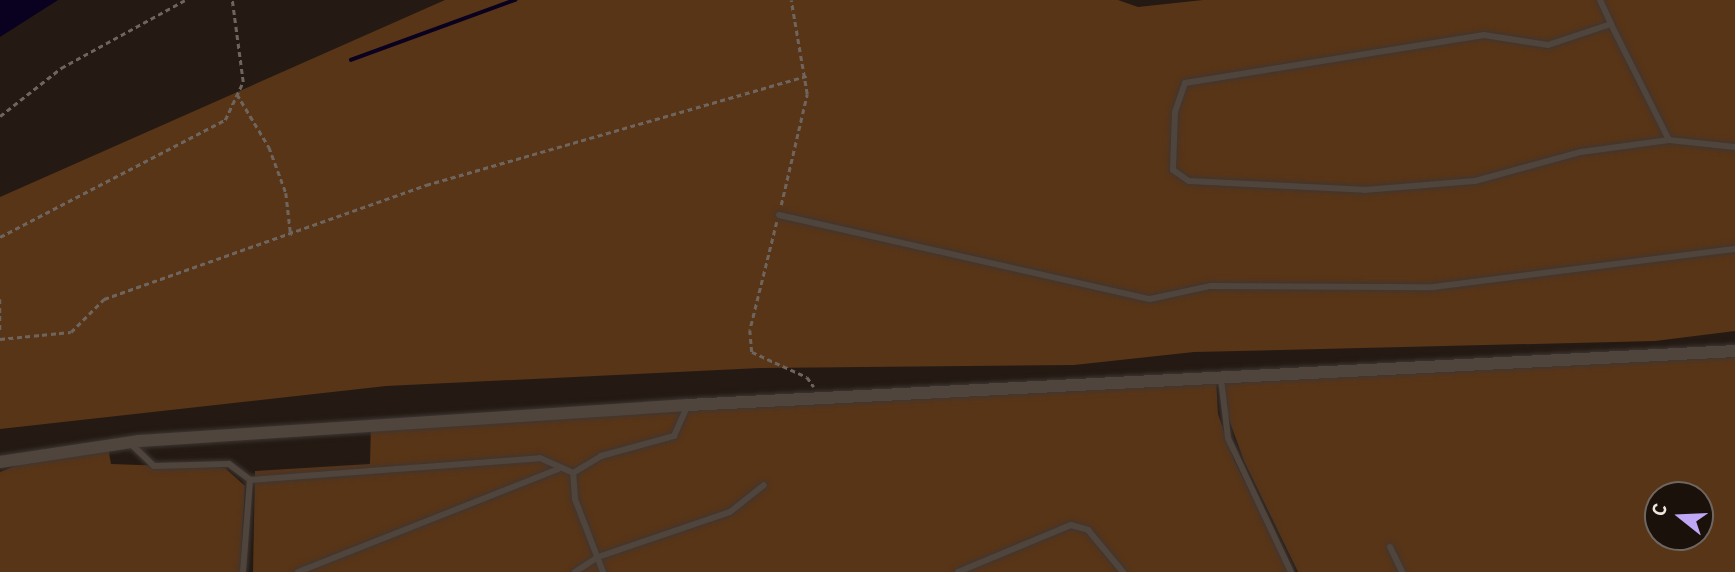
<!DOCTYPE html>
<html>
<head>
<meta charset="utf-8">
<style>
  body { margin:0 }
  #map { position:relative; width:1735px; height:572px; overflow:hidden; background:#241a13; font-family:Overpass,sans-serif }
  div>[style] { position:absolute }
  .green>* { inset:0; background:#593517 }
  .water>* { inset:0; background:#0a001f }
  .stream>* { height:3.5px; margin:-1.75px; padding:0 1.75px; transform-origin:1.75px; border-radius:1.75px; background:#0a001f }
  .path>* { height:2.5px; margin-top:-1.25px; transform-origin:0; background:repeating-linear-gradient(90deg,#6e655e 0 5px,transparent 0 8.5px) }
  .roads { filter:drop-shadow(0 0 2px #3e3633) drop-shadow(0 0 2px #3e3633) }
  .lane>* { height:6px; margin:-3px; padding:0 3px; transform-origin:3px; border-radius:3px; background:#50453d }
  .street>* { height:12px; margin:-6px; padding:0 6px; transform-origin:6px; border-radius:6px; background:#50453d }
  span { translate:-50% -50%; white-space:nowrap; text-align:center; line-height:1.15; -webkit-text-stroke:5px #1a110a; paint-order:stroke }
  .north { position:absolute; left:1644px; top:481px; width:70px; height:70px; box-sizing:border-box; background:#1a110a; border:2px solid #6e6660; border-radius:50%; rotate:288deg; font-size:19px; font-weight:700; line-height:28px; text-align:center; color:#ede6e1 }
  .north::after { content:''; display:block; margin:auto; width:24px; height:32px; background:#c0a8f4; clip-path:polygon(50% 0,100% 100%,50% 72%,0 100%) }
</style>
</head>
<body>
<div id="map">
  <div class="green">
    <div style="clip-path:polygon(445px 0,1118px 0,1138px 7px,1203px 0,1735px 0,1735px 331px,1655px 341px,1194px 352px,1074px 365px,760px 368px,386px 386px,0 429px,0 197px)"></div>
    <div style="clip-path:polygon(evenodd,1735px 357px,1735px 572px,1298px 572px,1244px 461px,1227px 414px,1224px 378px,1735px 357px,1658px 495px,1700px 495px,1700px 537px,1658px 537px,1658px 495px)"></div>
    <div style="clip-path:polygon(1216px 378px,1218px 414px,1234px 460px,1290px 572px,253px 572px,255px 471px,370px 464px,371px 423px)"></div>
    <div style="clip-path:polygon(108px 447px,111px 464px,225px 468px,245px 486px,240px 572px,0 572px,0 472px,40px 456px)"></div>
  </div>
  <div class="water">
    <div style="clip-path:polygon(0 0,58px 0,0 37px)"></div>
  </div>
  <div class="stream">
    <div style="left:351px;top:60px;width:175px;rotate:-20.1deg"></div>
  </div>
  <div class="path">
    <div style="left:237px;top:94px;width:62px;rotate:58.9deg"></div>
    <div style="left:269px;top:147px;width:49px;rotate:69.7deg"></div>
    <div style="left:286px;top:193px;width:43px;rotate:83.4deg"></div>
    <div style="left:0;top:116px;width:78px;rotate:-38.2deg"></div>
    <div style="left:61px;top:68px;width:141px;rotate:-28.7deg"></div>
    <div style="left:781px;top:205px;width:114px;rotate:-76.8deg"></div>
    <div style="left:807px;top:94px;width:95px;rotate:-99.7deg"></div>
    <div style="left:777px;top:222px;width:111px;rotate:104deg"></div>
    <div style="left:750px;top:330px;width:22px;rotate:85deg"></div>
    <div style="left:752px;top:352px;width:60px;rotate:24.4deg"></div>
    <div style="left:807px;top:377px;width:12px;rotate:55deg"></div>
    <div style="left:0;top:237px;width:254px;rotate:-27.5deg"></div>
    <div style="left:225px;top:120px;width:42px;rotate:-64.7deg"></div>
    <div style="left:243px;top:82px;width:83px;rotate:-97.6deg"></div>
    <div style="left:0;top:299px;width:32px;rotate:90deg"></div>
    <div style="left:0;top:339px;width:71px;rotate:-5.6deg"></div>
    <div style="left:71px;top:332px;width:47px;rotate:-45deg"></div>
    <div style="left:104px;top:299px;width:342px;rotate:-19.5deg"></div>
    <div style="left:426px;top:185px;width:396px;rotate:-16deg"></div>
  </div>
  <div class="roads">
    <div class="lane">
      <div style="left:1600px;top:0;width:26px;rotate:65deg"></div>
      <div style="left:1669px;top:140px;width:130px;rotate:-116.6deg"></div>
      <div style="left:1611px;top:24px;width:66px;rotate:161.6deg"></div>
      <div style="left:1548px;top:45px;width:65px;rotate:-171.1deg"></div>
      <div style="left:1484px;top:35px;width:303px;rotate:170.9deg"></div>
      <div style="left:1185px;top:83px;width:31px;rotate:109deg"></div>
      <div style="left:1175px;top:112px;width:58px;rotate:92deg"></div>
      <div style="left:1173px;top:170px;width:19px;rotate:35deg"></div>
      <div style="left:1189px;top:181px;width:175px;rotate:2.9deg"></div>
      <div style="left:1364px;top:190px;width:111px;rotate:-4.6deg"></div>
      <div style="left:1475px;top:181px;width:110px;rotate:-15.3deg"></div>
      <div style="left:1581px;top:152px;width:89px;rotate:-7.8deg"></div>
      <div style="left:1669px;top:140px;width:66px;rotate:6.1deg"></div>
      <div style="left:779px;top:215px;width:380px;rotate:12.8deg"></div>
      <div style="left:1150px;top:299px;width:61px;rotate:-12.2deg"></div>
      <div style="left:1210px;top:286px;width:223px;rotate:0.3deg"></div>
      <div style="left:1433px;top:287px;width:304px;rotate:-7.2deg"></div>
      <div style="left:1221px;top:379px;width:59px;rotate:83.2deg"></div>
      <div style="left:1228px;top:438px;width:148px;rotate:64.8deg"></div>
      <div style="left:130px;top:443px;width:33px;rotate:44deg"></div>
      <div style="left:154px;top:466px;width:75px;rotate:-1.5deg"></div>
      <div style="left:229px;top:464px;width:26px;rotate:37deg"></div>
      <div style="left:250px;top:480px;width:92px;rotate:94.4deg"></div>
      <div style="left:250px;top:480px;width:291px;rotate:-4.3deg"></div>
      <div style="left:540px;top:458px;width:36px;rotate:24deg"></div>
      <div style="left:1390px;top:547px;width:28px;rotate:64deg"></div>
      <div style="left:298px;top:572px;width:280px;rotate:-21.6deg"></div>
      <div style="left:575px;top:572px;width:27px;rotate:-33deg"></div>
      <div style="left:598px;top:557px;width:139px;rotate:-18.8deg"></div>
      <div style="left:730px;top:512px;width:43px;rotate:-38.5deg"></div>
      <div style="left:603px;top:572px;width:78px;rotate:-111deg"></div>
      <div style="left:575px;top:499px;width:26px;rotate:-94deg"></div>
      <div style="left:573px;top:473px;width:33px;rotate:-31deg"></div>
      <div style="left:601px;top:456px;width:76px;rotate:-15.3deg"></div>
      <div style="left:674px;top:436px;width:34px;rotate:-66deg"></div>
      <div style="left:958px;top:572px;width:122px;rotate:-22.6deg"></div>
      <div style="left:1071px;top:525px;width:18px;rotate:16deg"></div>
      <div style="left:1088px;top:530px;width:55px;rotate:50.2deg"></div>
    </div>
    <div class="street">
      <div style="left:0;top:462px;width:141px;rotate:-8.6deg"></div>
      <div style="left:139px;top:441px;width:550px;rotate:-3.75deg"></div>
      <div style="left:688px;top:405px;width:1048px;rotate:-2.95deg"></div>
    </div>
  </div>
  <div class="north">С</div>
</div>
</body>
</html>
